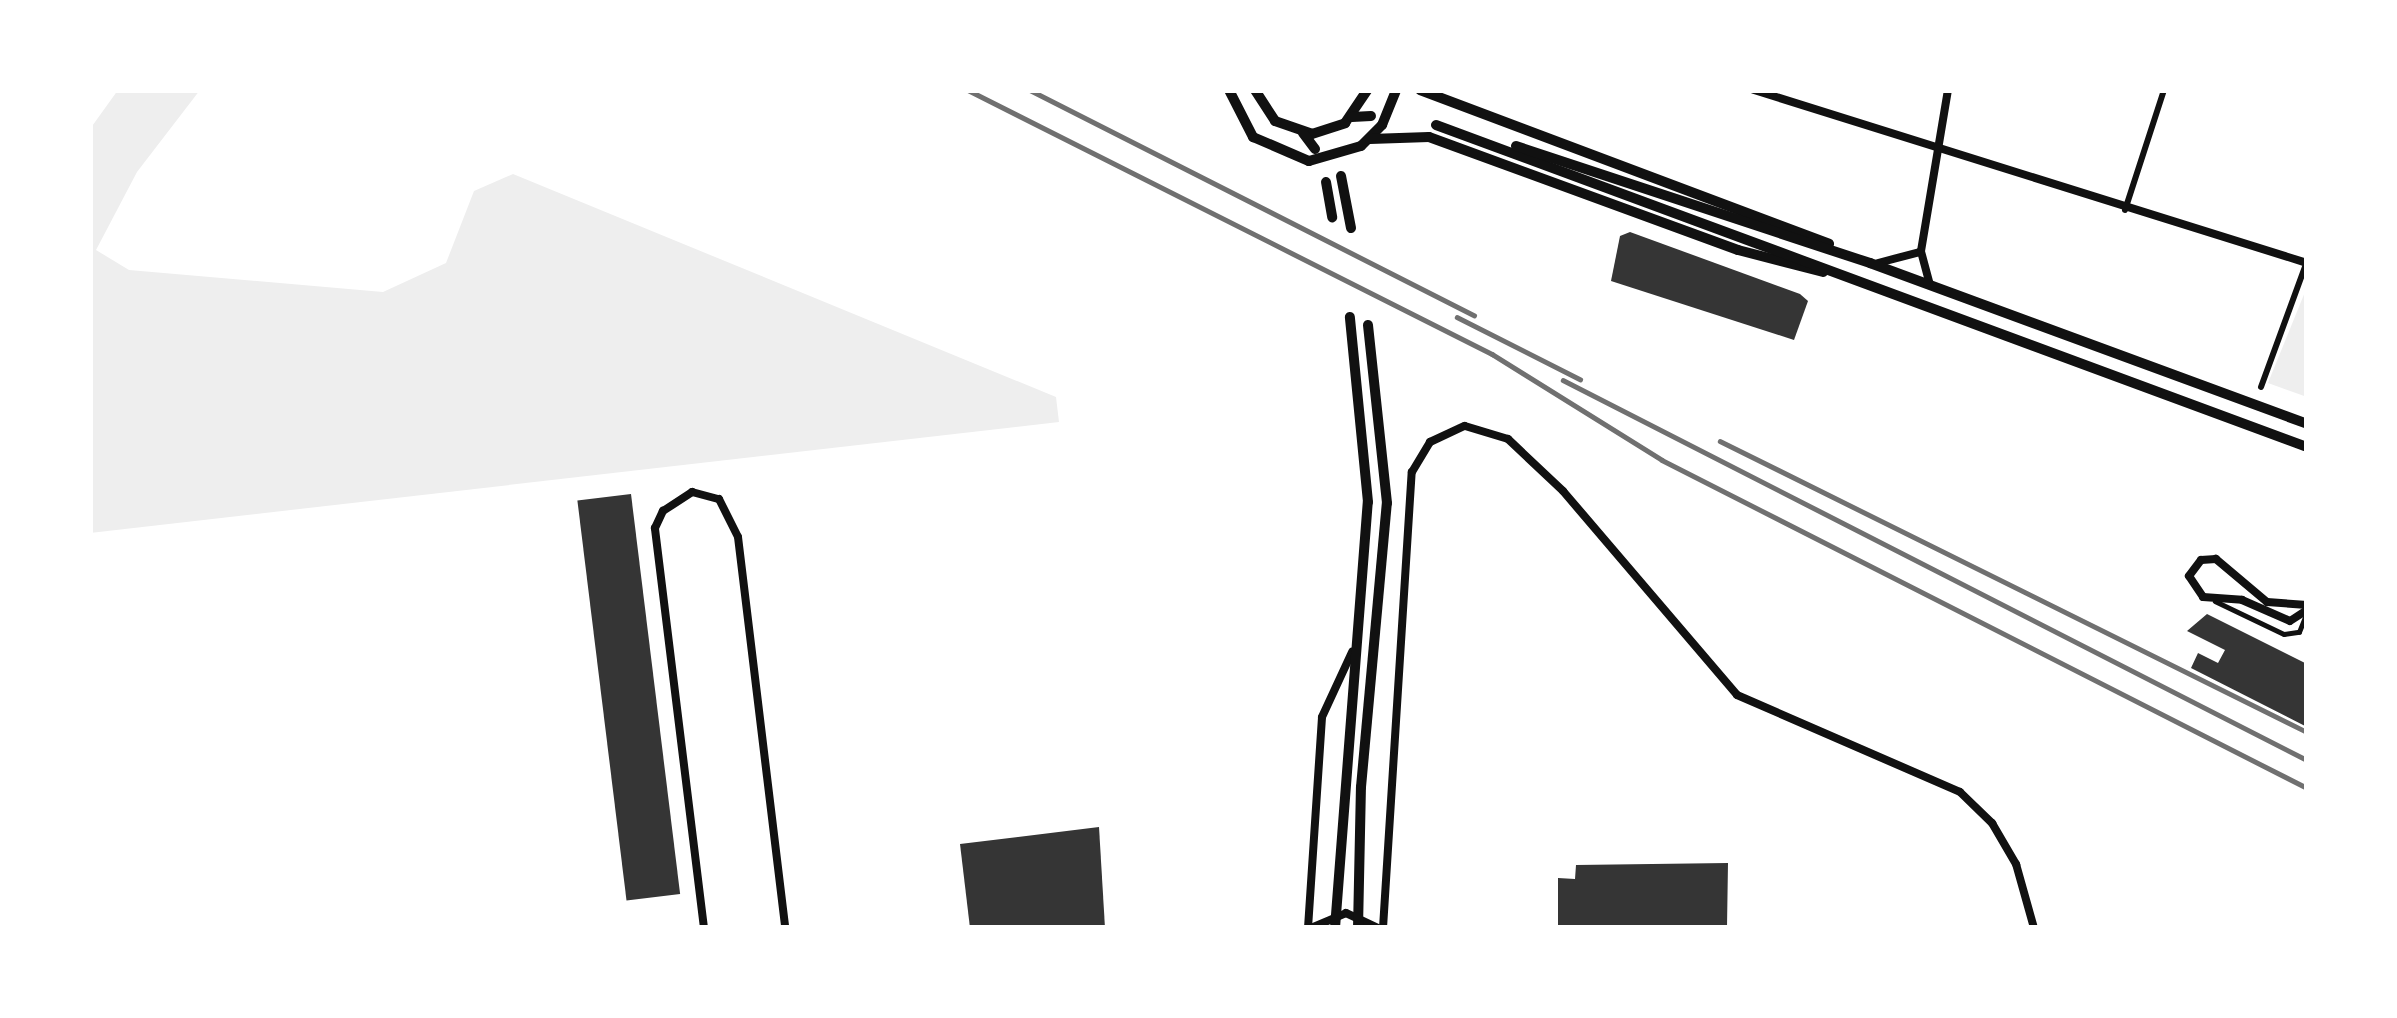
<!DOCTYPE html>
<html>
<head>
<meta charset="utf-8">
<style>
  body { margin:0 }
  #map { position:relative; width:2397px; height:1018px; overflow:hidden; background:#fff; font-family:Barlow,sans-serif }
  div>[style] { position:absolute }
  .green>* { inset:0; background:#eee }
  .building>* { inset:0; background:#353535; transform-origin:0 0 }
  .service>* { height:4.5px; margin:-2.25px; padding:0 2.25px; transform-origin:2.25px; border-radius:2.25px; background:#111 }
  .pedestrian>* { height:6px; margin:-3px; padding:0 3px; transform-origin:3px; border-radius:3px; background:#111 }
  .minor>* { height:8px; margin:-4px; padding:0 4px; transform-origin:4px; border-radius:4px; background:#111 }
  .tertiary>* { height:10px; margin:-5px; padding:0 5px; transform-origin:5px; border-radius:5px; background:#111 }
  .secondary>* { height:10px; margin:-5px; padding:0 5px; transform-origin:5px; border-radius:5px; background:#111 }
  .rail>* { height:4.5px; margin:-2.25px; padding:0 2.25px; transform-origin:2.25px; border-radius:2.25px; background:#707070 }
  span { translate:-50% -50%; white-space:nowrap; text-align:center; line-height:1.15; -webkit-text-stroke:10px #fff; paint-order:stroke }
  .frame { position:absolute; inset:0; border:93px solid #fff; pointer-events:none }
</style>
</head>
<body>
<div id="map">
  <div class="green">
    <div style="clip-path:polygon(118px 90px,200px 90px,137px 172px,96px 250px,129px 270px,383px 292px,446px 263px,474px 191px,513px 174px,1056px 397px,1059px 422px,90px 533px,90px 129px)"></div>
    <div style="clip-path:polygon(2307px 287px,2307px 397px,2268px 383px)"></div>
  </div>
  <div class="building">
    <div style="clip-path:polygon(1630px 232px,1800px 294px,1808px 301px,1794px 340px,1611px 281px,1620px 236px)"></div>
    <div style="left:631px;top:494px;width:403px;height:54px;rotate:83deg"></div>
    <div style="clip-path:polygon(2207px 614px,2307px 664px,2307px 727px,2191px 668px,2198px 653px,2218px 663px,2225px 650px,2187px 631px)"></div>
    <div style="clip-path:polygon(1099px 827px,1105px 928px,970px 928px,960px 844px)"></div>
    <div style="clip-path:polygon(1728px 863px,1727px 927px,1558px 928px,1558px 878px,1575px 879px,1576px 865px)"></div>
  </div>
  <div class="service">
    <div style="left:2215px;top:601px;width:76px;rotate:25.6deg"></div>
    <div style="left:2284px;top:634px;width:15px;rotate:-8deg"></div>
    <div style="left:2299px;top:632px;width:16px;rotate:-68deg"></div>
  </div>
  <div class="pedestrian">
    <div style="left:2125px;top:210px;width:126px;rotate:-72deg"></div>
    <div style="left:2261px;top:387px;width:131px;rotate:-69.9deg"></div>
  </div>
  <div class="minor">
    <div style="left:1754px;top:90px;width:579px;rotate:17.37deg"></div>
    <div style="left:1878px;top:263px;width:43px;rotate:-14.7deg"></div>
    <div style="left:1930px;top:285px;width:35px;rotate:-105deg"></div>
    <div style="left:1921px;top:251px;width:163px;rotate:-80.5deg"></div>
    <div style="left:2307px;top:605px;width:40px;rotate:-175.7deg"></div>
    <div style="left:2267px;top:602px;width:67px;rotate:-139.9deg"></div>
    <div style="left:2216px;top:559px;width:15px;rotate:176deg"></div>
    <div style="left:2201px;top:560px;width:20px;rotate:127deg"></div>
    <div style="left:2189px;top:576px;width:25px;rotate:56deg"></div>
    <div style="left:2203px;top:597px;width:39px;rotate:4deg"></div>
    <div style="left:2242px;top:600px;width:52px;rotate:23.6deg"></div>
    <div style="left:2290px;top:621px;width:20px;rotate:-33deg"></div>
    <div style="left:704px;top:928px;width:403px;rotate:-97deg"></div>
    <div style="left:655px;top:528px;width:19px;rotate:-65deg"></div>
    <div style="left:663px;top:511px;width:35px;rotate:-33deg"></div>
    <div style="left:692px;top:492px;width:28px;rotate:15deg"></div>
    <div style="left:719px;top:499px;width:42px;rotate:63.4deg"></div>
    <div style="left:738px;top:537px;width:394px;rotate:83.1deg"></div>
    <div style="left:1308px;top:928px;width:211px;rotate:-86.2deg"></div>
    <div style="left:1322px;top:717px;width:72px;rotate:-65.2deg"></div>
    <div style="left:1311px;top:928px;width:38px;rotate:-23deg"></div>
    <div style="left:1346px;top:913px;width:35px;rotate:25deg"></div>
    <div style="left:1383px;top:928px;width:457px;rotate:-86.4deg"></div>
    <div style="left:1412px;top:472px;width:35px;rotate:-59deg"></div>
    <div style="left:1430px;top:442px;width:38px;rotate:-25deg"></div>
    <div style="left:1465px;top:426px;width:45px;rotate:16.8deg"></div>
    <div style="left:1508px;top:439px;width:76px;rotate:43.4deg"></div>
    <div style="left:1563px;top:491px;width:268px;rotate:49.5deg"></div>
    <div style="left:1737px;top:695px;width:243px;rotate:23.5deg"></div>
    <div style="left:1960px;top:792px;width:45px;rotate:44.1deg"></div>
    <div style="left:1992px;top:823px;width:48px;rotate:59.7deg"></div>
    <div style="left:2016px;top:864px;width:66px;rotate:74.3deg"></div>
  </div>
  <div class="tertiary">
    <div style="left:1229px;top:90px;width:53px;rotate:62.9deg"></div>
    <div style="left:1253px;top:137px;width:61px;rotate:23.2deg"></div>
    <div style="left:1309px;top:161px;width:54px;rotate:-16.1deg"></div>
    <div style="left:1361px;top:146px;width:30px;rotate:-45deg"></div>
    <div style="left:1382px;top:125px;width:38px;rotate:-68deg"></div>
    <div style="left:1420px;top:90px;width:437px;rotate:20.6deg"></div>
    <div style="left:1370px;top:139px;width:59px;rotate:-1.9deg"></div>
    <div style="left:1429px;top:137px;width:329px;rotate:20.1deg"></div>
    <div style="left:1738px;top:250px;width:88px;rotate:14.5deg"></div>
  </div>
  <div class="secondary">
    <div style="left:1255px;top:90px;width:37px;rotate:57deg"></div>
    <div style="left:1275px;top:121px;width:39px;rotate:19deg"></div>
    <div style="left:1312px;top:134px;width:35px;rotate:-18deg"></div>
    <div style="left:1345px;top:123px;width:40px;rotate:-56deg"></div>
    <div style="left:1352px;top:117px;width:19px;rotate:-3deg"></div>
    <div style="left:1436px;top:125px;width:929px;rotate:20.29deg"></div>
    <div style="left:1303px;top:133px;width:20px;rotate:53deg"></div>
    <div style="left:1516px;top:146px;width:373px;rotate:18.3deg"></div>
    <div style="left:1870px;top:263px;width:466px;rotate:20.2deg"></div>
    <div style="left:1341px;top:176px;width:53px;rotate:79.1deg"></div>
    <div style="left:1326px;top:182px;width:36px;rotate:80deg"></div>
    <div style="left:1335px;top:928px;width:427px;rotate:-85.6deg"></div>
    <div style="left:1368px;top:502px;width:186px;rotate:-95.6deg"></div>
    <div style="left:1358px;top:928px;width:141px;rotate:-88.8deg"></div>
    <div style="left:1361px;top:787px;width:285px;rotate:-84.8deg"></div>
    <div style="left:1387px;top:503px;width:179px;rotate:-96.1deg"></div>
  </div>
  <div class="rail">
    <div style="left:968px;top:90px;width:587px;rotate:26.74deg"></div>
    <div style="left:1492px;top:354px;width:200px;rotate:31.9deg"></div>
    <div style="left:1662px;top:460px;width:724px;rotate:26.95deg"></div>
    <div style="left:1030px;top:90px;width:498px;rotate:26.9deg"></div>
    <div style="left:1457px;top:317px;width:138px;rotate:26.8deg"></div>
    <div style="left:1563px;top:380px;width:835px;rotate:27.06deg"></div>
    <div style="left:1720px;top:441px;width:655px;rotate:26.37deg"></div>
  </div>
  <div class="frame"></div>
</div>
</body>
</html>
